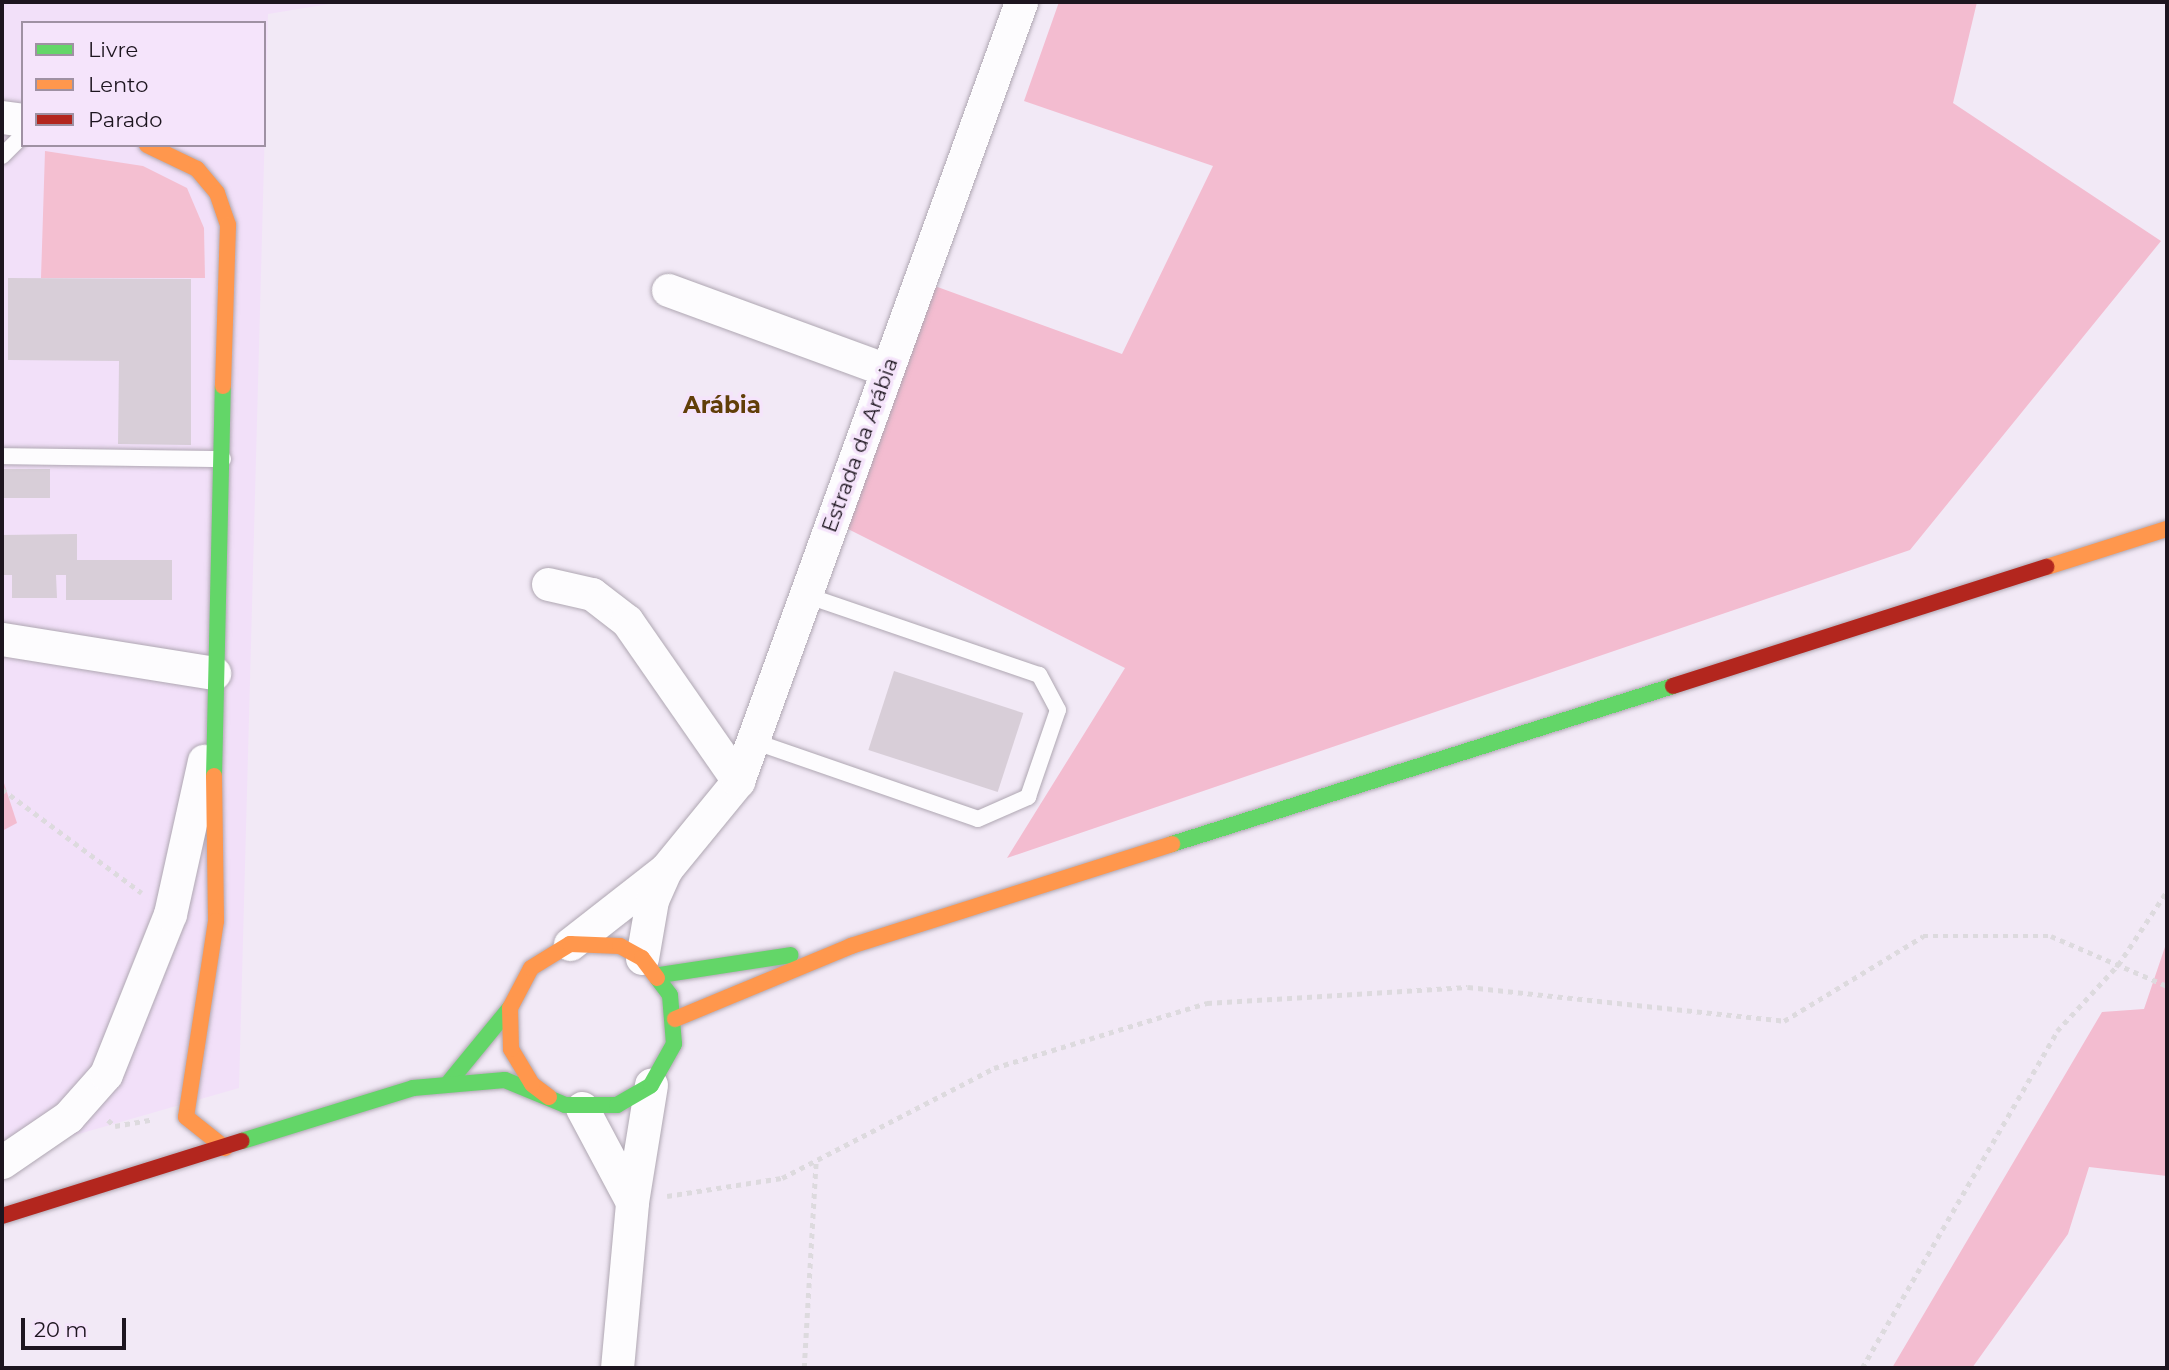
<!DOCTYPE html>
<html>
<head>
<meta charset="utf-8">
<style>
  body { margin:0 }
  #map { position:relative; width:2169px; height:1370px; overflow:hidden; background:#f2e9f6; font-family:Montserrat,sans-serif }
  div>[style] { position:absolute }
  .built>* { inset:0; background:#f2e0f9 }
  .green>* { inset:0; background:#f4bfd1 }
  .forest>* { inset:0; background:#f3bcd0 }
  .building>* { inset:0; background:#d8ced8; transform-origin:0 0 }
  .path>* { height:4.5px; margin-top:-2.25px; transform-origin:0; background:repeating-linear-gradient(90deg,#dddade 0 5px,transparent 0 10px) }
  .roads { filter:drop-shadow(0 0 2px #afa7b2) drop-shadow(0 0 2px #afa7b2) }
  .lane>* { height:16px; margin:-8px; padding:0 8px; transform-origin:8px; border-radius:8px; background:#fdfcfe }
  .street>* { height:33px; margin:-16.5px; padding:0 16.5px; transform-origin:16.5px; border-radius:16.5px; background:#fdfcfe }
  .fast>* { height:16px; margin:-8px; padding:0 8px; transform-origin:8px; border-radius:8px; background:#63d668 }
  .slow>* { height:16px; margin:-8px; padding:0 8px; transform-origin:8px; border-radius:8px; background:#ff974d }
  .jam>* { height:16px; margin:-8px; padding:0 8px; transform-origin:8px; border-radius:8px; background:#b3261e }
  span { translate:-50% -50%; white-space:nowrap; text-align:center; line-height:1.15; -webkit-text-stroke:7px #f5e4fb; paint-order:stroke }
  .street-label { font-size:21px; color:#1d151f }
  .neighbourhood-label { font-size:23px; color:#613e08; font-weight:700 }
  .frame { position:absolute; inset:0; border:4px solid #1d151f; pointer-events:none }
  .legend { position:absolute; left:21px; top:21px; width:245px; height:126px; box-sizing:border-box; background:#f5e4fb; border:2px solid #9f91a3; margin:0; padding:9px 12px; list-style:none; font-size:21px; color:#1d151f }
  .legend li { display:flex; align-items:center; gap:14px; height:35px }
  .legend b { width:35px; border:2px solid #9f91a3 }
  .scale { position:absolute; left:21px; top:1318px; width:105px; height:32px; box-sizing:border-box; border:4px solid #1d151f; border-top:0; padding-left:9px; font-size:21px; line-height:24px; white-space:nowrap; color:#1d151f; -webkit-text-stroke:5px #f5e4fb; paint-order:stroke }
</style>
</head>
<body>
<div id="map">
  <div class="built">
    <div style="clip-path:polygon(evenodd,2px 2px,341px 2px,268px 14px,239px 1088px,2px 1156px,2px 2px,23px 23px,264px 23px,264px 145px,23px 145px,23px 23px)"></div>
  </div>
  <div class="green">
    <div style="clip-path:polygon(45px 151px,143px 166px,187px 188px,204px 228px,205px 278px,41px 278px)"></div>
  </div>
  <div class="forest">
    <div style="clip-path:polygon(1059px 2px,1977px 2px,1953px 103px,2161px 241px,1910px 550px,1007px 858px,1125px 668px,846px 528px,932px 285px,1122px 354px,1213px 166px,1024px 101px)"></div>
    <div style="clip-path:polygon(2px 777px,17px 823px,2px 831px)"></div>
    <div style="clip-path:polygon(2167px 941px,2167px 1176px,2089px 1167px,2068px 1234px,1972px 1368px,1892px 1368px,2102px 1012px,2144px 1009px)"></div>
  </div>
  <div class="building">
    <div style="clip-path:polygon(8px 278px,191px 279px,191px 445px,118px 444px,119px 361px,8px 360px)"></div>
    <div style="left:2px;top:469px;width:48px;height:29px"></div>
    <div style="clip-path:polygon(77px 534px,77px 560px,172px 560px,172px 600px,66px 600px,66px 575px,56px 575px,57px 598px,12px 598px,12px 575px,2px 575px,2px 535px)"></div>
    <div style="left:894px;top:671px;width:136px;height:83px;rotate:18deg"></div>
  </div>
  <div class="path">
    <div style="left:2px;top:789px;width:174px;rotate:36.6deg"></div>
    <div style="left:108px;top:1120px;width:9px;rotate:41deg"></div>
    <div style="left:115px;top:1126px;width:39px;rotate:-10deg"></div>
    <div style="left:667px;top:1196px;width:116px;rotate:-8.9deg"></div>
    <div style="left:782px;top:1178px;width:239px;rotate:-27.4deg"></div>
    <div style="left:994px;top:1068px;width:223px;rotate:-17deg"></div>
    <div style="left:1207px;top:1003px;width:261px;rotate:-3.5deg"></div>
    <div style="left:1468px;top:987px;width:318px;rotate:6.1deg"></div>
    <div style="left:1784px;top:1021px;width:163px;rotate:-31.4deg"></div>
    <div style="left:1923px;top:936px;width:128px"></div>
    <div style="left:2051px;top:936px;width:126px;rotate:23.3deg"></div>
    <div style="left:804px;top:1368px;width:206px;rotate:-86.7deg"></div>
    <div style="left:1862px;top:1368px;width:389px;rotate:-59.9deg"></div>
    <div style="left:2057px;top:1031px;width:90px;rotate:-47.3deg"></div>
    <div style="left:2118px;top:965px;width:89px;rotate:-56.5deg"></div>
  </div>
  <div class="roads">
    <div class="lane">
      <div style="left:2px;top:156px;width:30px;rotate:-45deg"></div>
      <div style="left:2px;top:456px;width:221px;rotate:0.8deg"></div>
      <div style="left:753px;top:741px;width:238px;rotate:19.1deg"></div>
      <div style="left:978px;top:819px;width:55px;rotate:-23.7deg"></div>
      <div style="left:1028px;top:797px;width:92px;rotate:-71deg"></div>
      <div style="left:1058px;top:710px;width:40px;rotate:-118deg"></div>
      <div style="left:1039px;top:675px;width:247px;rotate:-161.1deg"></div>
    </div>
    <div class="street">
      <div style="left:2px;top:117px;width:21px;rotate:8deg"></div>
      <div style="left:668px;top:290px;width:233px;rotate:20.1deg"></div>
      <div style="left:548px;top:584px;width:45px;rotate:12.8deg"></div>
      <div style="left:592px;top:594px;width:44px;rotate:37.6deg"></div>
      <div style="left:627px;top:621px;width:195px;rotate:55.2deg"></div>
      <div style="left:2px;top:639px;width:215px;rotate:9.1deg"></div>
      <div style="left:570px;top:944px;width:122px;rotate:-38deg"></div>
      <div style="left:666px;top:869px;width:114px;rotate:-50.7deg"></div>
      <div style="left:738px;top:781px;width:829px;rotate:-70.03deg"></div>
      <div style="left:642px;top:958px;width:59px;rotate:-80.2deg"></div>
      <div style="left:652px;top:900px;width:34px;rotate:-66deg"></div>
      <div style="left:582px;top:1108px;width:106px;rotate:62deg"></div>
      <div style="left:2px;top:1162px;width:80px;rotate:-34.3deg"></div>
      <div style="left:68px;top:1117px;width:57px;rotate:-48.5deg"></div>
      <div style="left:106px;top:1074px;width:172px;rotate:-68.2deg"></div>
      <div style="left:170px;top:914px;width:157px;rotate:-77.5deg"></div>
      <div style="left:617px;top:1368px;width:167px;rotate:-84.8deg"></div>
      <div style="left:632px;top:1202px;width:119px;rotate:-80.8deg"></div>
    </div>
    <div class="fast">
      <div style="left:214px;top:776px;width:390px;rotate:-88.7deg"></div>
      <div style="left:1172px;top:844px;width:525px;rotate:-17.5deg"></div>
      <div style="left:660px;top:975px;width:132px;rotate:-8.7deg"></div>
      <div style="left:450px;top:1081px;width:94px;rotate:-50.6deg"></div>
      <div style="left:242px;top:1141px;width:179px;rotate:-17.2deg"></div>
      <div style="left:413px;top:1088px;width:92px;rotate:-5deg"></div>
      <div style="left:505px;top:1080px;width:65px;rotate:22.6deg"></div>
      <div style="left:565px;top:1105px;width:52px"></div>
      <div style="left:617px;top:1105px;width:39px;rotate:-30deg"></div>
      <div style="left:651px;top:1085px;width:47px;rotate:-60.7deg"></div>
      <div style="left:674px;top:1044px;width:49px;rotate:-94.7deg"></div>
      <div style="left:670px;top:995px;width:21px;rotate:-127deg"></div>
    </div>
    <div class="slow">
      <div style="left:147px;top:145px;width:55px;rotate:25.6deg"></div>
      <div style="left:197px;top:169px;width:31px;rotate:50deg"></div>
      <div style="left:217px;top:193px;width:34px;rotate:71deg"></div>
      <div style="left:228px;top:225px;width:161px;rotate:91.8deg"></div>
      <div style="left:2047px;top:567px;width:126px;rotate:-17.6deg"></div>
      <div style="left:214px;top:776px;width:145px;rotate:89.2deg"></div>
      <div style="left:216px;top:921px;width:198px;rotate:98.7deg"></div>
      <div style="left:186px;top:1117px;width:50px;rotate:38.5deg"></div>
      <div style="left:675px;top:1019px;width:191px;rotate:-22.5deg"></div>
      <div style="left:851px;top:946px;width:337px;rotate:-17.6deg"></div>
      <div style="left:549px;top:1097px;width:21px;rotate:-143deg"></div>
      <div style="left:532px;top:1084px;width:41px;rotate:-121deg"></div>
      <div style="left:511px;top:1049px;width:41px;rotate:-91.4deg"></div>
      <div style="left:510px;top:1008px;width:45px;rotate:-62.3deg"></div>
      <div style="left:531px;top:968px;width:46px;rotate:-31.6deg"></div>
      <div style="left:570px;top:944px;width:50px;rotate:2.3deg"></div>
      <div style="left:620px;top:946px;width:25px;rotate:29deg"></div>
      <div style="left:642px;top:958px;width:25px;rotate:53deg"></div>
    </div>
    <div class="jam">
      <div style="left:1673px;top:686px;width:392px;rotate:-17.7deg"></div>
      <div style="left:2px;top:1216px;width:251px;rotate:-17.4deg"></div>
    </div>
  </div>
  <div class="street-label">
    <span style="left:860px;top:445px;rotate:-70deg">Estrada da Arábia</span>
  </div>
  <div class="neighbourhood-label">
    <span style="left:722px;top:405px">Arábia</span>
  </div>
  <div class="frame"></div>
  <ul class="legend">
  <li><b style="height:9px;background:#63d668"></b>Livre</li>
  <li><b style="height:9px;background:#ff974d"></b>Lento</li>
  <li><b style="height:9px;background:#b3261e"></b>Parado</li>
  </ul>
  <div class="scale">20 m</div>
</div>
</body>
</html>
